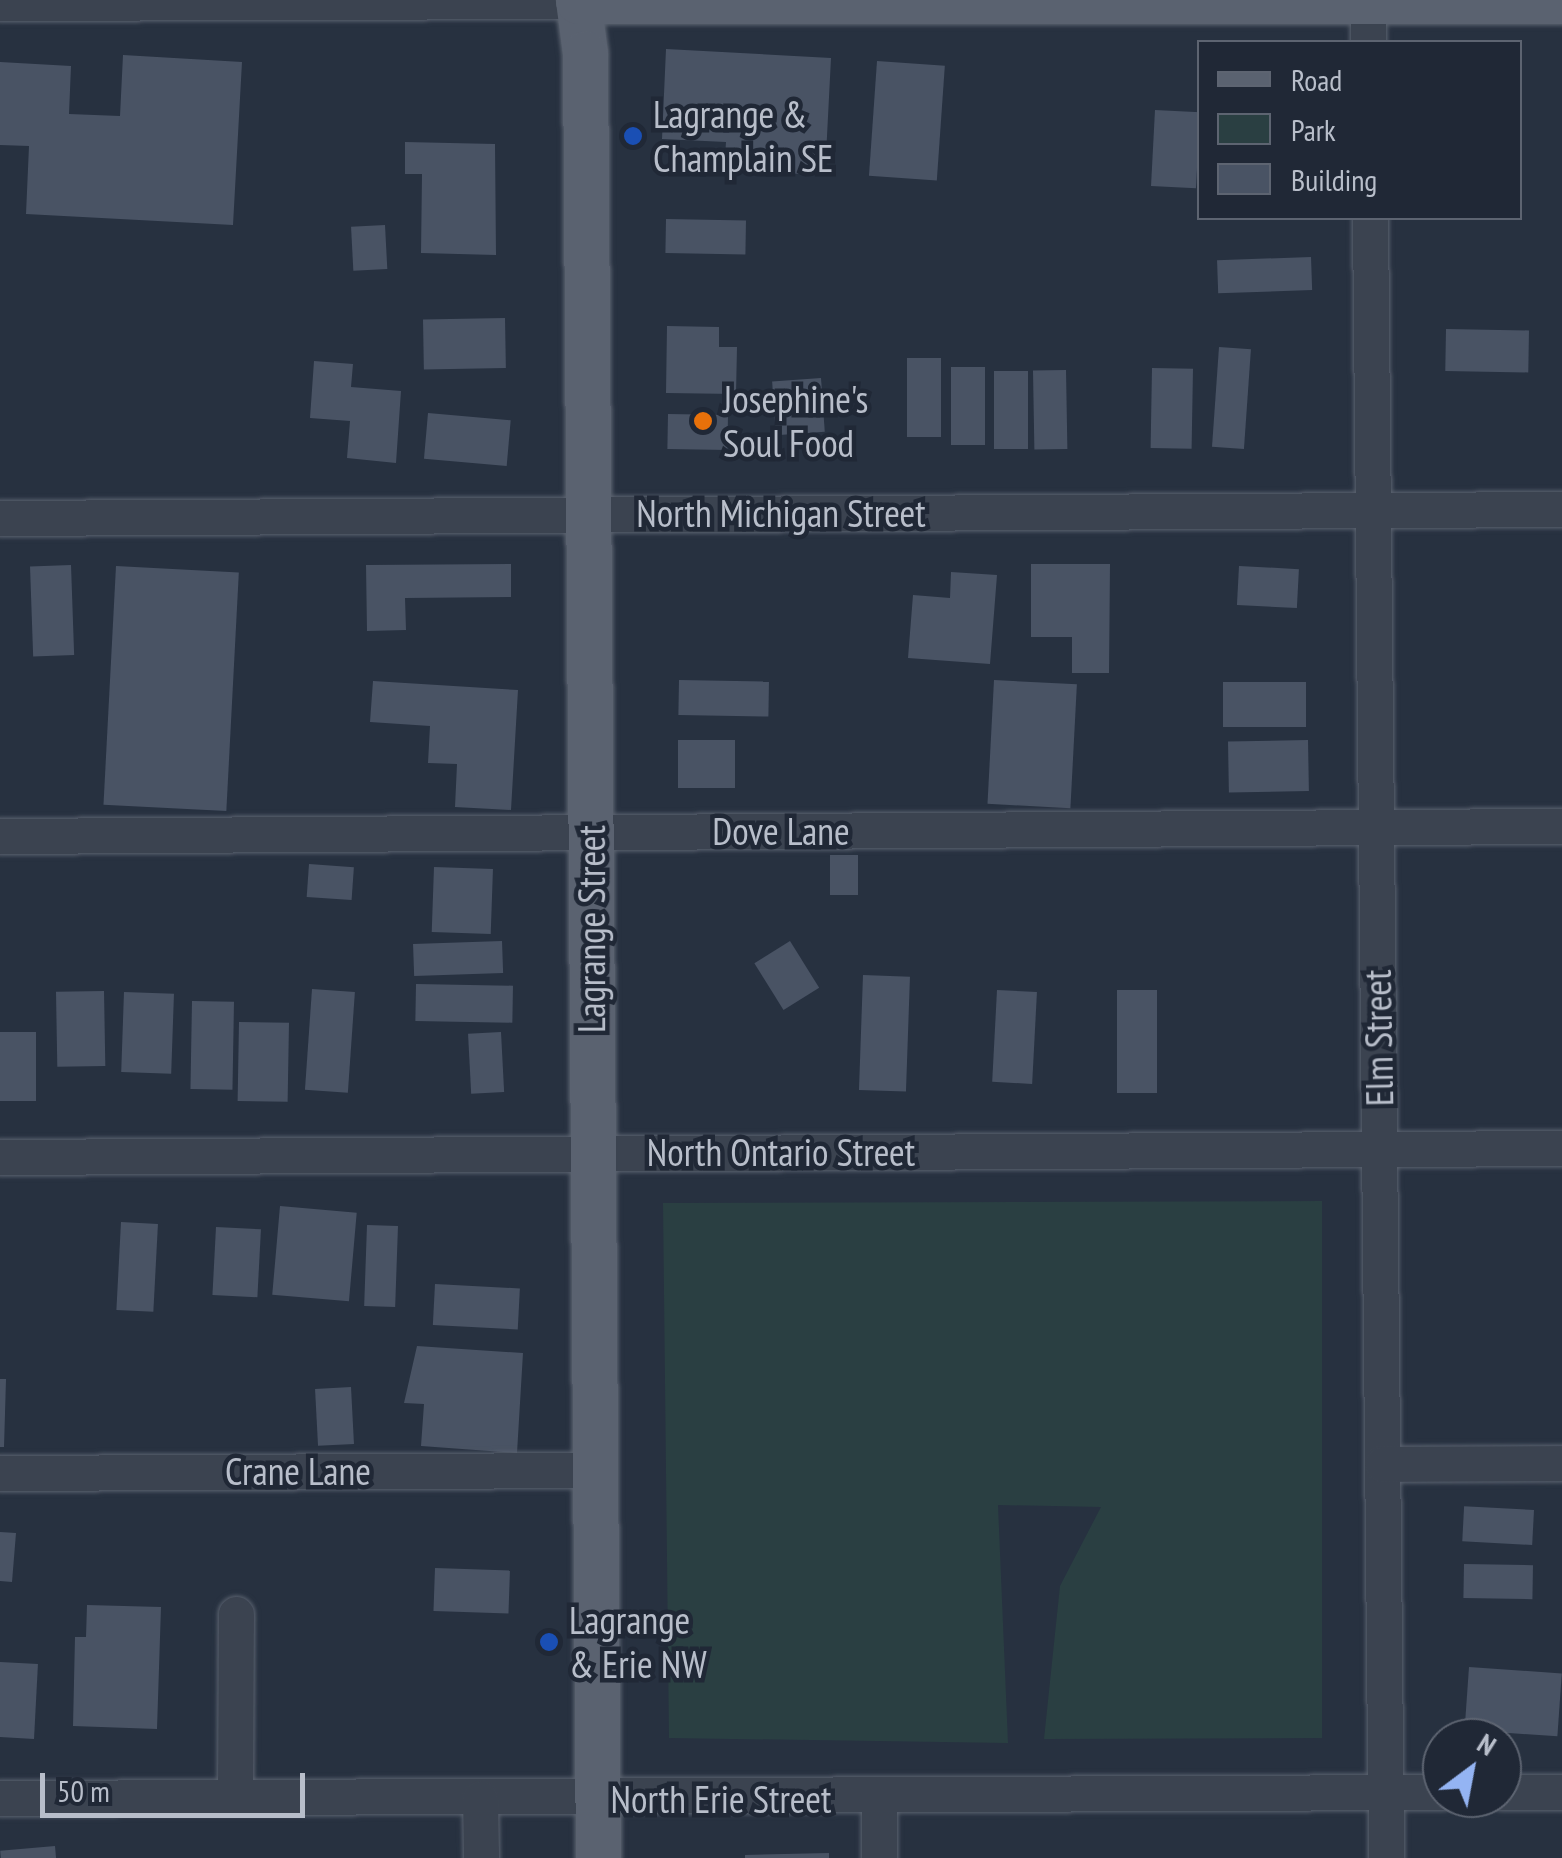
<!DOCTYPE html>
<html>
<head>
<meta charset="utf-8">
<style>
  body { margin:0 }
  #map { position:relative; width:1562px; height:1858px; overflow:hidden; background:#273140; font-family:"PT Sans Narrow",sans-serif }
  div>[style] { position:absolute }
  .green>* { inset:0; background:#2a3f42 }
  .building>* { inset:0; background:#495364; transform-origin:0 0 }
  .roads { filter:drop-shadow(0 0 2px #59616e) drop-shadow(0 0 2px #59616e) }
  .minor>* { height:35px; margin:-17.5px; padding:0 17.5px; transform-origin:17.5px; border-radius:17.5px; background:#3b4350 }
  .major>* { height:45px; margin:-22.5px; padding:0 22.5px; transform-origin:22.5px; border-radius:22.5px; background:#5a6270 }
  .dots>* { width:28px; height:28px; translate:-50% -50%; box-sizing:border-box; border:5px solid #202836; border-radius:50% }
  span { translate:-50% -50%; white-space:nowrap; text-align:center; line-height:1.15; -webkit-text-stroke:9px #202836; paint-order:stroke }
  .poi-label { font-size:38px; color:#b8beca }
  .left { translate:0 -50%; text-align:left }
  .street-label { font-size:38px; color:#b8beca }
  .legend { position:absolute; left:1197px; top:40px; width:325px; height:180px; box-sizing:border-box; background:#202836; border:2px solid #5d6471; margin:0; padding:12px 18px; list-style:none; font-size:30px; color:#b8beca }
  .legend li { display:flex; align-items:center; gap:20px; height:50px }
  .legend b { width:50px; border:2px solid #5d6471 }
  .north { position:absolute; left:1422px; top:1718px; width:100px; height:100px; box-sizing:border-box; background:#202836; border:2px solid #5d6471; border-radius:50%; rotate:32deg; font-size:28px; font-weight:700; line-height:40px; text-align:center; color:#b8beca }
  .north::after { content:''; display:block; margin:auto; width:35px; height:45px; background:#94b4f3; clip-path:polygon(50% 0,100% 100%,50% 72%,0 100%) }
  .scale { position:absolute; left:40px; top:1773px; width:265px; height:45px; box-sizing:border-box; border:5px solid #b8beca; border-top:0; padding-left:12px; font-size:30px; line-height:35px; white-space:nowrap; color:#b8beca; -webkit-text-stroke:8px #202836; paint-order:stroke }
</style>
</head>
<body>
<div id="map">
  <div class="green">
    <div style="clip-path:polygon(1322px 1201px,1322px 1738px,1044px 1739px,1060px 1586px,1101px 1507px,998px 1505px,1008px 1743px,669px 1738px,663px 1203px)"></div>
  </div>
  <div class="building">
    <div style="clip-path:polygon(666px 49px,831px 58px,825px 175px,724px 170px,726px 142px,662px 139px)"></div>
    <div style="clip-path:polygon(123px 55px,242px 62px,233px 225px,26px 214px,29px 146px,0 145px,0 62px,71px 66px,69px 114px,120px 116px)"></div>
    <div style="left:877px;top:61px;width:68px;height:115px;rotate:4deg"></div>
    <div style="left:1155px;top:110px;width:45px;height:76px;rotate:3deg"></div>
    <div style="clip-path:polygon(405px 142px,495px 144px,496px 255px,421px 253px,422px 174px,405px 174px)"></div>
    <div style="left:666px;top:219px;width:80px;height:34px;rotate:1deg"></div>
    <div style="left:385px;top:225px;width:44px;height:34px;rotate:87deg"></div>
    <div style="left:1311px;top:257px;width:33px;height:94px;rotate:88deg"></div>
    <div style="left:505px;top:318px;width:50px;height:82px;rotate:89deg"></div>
    <div style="clip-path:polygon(667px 326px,719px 327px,719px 347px,737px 347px,736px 394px,666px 393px)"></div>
    <div style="left:1446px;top:329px;width:83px;height:42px;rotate:1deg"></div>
    <div style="left:1219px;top:347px;width:32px;height:100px;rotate:4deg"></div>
    <div style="left:907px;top:358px;width:34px;height:79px"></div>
    <div style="clip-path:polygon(314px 361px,353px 364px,351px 387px,401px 391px,396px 463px,347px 458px,350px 421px,310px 418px)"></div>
    <div style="left:951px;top:367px;width:34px;height:78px"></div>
    <div style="left:1152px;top:368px;width:41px;height:80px;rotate:1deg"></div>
    <div style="left:1066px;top:370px;width:79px;height:33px;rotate:89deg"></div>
    <div style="left:994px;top:371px;width:34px;height:78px"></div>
    <div style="left:821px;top:378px;width:54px;height:49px;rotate:86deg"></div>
    <div style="left:428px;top:413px;width:83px;height:46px;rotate:5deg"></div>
    <div style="left:668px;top:414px;width:60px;height:35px;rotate:1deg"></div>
    <div style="clip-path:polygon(511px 564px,511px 597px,405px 598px,406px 630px,367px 631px,366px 565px)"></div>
    <div style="clip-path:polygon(1031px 564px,1110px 564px,1109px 673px,1072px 673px,1072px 637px,1031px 637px)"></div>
    <div style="left:71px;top:565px;width:90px;height:41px;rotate:88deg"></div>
    <div style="left:116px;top:566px;width:123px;height:239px;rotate:3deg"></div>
    <div style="left:1239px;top:566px;width:60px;height:39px;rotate:3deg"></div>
    <div style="clip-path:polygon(951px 572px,997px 575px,990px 664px,908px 658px,913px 595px,950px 598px)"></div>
    <div style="left:679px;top:680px;width:90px;height:35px;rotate:1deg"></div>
    <div style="left:994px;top:680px;width:83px;height:124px;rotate:3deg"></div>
    <div style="clip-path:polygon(373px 681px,518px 690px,511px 810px,455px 807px,457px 764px,428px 763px,430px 726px,370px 722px)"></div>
    <div style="left:1223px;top:682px;width:83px;height:45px"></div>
    <div style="left:678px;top:740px;width:57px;height:48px"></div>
    <div style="left:1308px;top:740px;width:51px;height:80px;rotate:89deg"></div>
    <div style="left:830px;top:855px;width:28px;height:40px"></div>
    <div style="left:309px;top:864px;width:45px;height:33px;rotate:4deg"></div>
    <div style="left:434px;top:867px;width:59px;height:65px;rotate:2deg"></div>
    <div style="left:502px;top:941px;width:32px;height:89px;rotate:88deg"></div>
    <div style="left:790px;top:941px;width:55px;height:42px;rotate:58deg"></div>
    <div style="left:863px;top:975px;width:47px;height:115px;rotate:2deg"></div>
    <div style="left:416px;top:984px;width:97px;height:37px;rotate:1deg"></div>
    <div style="left:312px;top:989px;width:43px;height:101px;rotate:4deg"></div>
    <div style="left:997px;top:990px;width:40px;height:92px;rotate:3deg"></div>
    <div style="left:1117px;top:990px;width:40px;height:103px"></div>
    <div style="left:104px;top:991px;width:75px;height:48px;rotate:89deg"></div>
    <div style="left:124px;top:992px;width:50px;height:80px;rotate:2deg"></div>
    <div style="left:192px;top:1001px;width:42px;height:88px;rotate:1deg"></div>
    <div style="left:239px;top:1022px;width:50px;height:79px;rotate:1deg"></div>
    <div style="left:0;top:1032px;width:36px;height:69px"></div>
    <div style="left:501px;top:1032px;width:60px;height:33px;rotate:87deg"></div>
    <div style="left:280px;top:1206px;width:77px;height:89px;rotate:5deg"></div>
    <div style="left:121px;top:1222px;width:37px;height:88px;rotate:3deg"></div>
    <div style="left:367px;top:1225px;width:31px;height:81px;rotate:2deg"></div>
    <div style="left:216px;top:1227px;width:45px;height:68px;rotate:3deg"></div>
    <div style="left:435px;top:1284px;width:85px;height:41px;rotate:3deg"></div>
    <div style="clip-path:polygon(417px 1346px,523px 1353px,517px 1453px,421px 1446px,424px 1404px,404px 1403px)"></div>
    <div style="clip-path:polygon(0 1379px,6px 1379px,4px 1447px,0 1447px)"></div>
    <div style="left:351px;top:1387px;width:57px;height:36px;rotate:87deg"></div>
    <div style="left:1534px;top:1510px;width:35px;height:70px;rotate:93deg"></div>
    <div style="clip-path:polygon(0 1532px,16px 1533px,12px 1582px,0 1581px)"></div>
    <div style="left:1464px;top:1564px;width:69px;height:34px;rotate:1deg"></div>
    <div style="left:435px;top:1568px;width:75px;height:43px;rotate:2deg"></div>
    <div style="clip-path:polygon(87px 1605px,161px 1607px,157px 1729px,73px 1726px,75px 1637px,86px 1637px)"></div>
    <div style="left:0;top:1662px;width:38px;height:75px;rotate:3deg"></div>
    <div style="left:1469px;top:1667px;width:93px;height:63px;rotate:4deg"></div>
    <div style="left:55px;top:1846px;width:12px;height:55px;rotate:85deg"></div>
    <div style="clip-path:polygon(829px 1853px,829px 1858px,745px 1858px,745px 1855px)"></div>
  </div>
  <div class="roads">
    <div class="minor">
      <div style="left:0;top:3px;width:578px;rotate:-0.2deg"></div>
      <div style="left:1368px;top:3px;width:39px;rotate:90deg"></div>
      <div style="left:1370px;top:218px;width:1640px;rotate:89.44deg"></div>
      <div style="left:0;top:518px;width:1562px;rotate:-0.33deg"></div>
      <div style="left:0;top:836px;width:1562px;rotate:-0.37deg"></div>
      <div style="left:0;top:1157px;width:1562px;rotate:-0.33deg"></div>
      <div style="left:1382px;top:1464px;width:180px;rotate:-0.3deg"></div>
      <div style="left:0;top:1473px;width:596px;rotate:-0.29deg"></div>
      <div style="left:1502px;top:1792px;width:60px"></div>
      <div style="left:235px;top:1795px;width:181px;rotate:-89.7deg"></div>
      <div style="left:879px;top:1797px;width:61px;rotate:90deg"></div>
      <div style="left:0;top:1798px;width:1442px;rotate:-0.24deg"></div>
      <div style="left:480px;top:1798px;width:60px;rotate:89deg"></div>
    </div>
    <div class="major">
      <div style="left:578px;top:0;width:53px;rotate:82.5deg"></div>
      <div style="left:585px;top:53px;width:1805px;rotate:89.59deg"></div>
      <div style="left:578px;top:1px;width:984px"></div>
    </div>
  </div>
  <div class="dots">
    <div style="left:633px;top:136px;background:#1a4fb4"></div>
    <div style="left:703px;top:421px;background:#e8710a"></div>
    <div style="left:549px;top:1642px;background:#1a4fb4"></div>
  </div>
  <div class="poi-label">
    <span class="left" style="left:653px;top:136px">Lagrange &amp;<br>Champlain SE</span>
    <span class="left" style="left:723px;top:421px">Josephine's<br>Soul Food</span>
    <span class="left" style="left:569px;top:1642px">Lagrange<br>&amp; Erie NW</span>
  </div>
  <div class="street-label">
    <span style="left:781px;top:513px">North Michigan Street</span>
    <span style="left:781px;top:831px">Dove Lane</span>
    <span style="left:591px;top:929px;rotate:-90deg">Lagrange Street</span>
    <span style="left:1378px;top:1038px;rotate:-91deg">Elm Street</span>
    <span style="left:781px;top:1152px">North Ontario Street</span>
    <span style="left:298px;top:1471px">Crane Lane</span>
    <span style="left:721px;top:1799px">North Erie Street</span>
  </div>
  <ul class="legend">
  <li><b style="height:12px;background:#5a6270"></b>Road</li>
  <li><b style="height:28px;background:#2a3f42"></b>Park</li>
  <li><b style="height:28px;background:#495364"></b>Building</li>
  </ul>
  <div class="north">N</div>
  <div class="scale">50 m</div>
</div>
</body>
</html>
